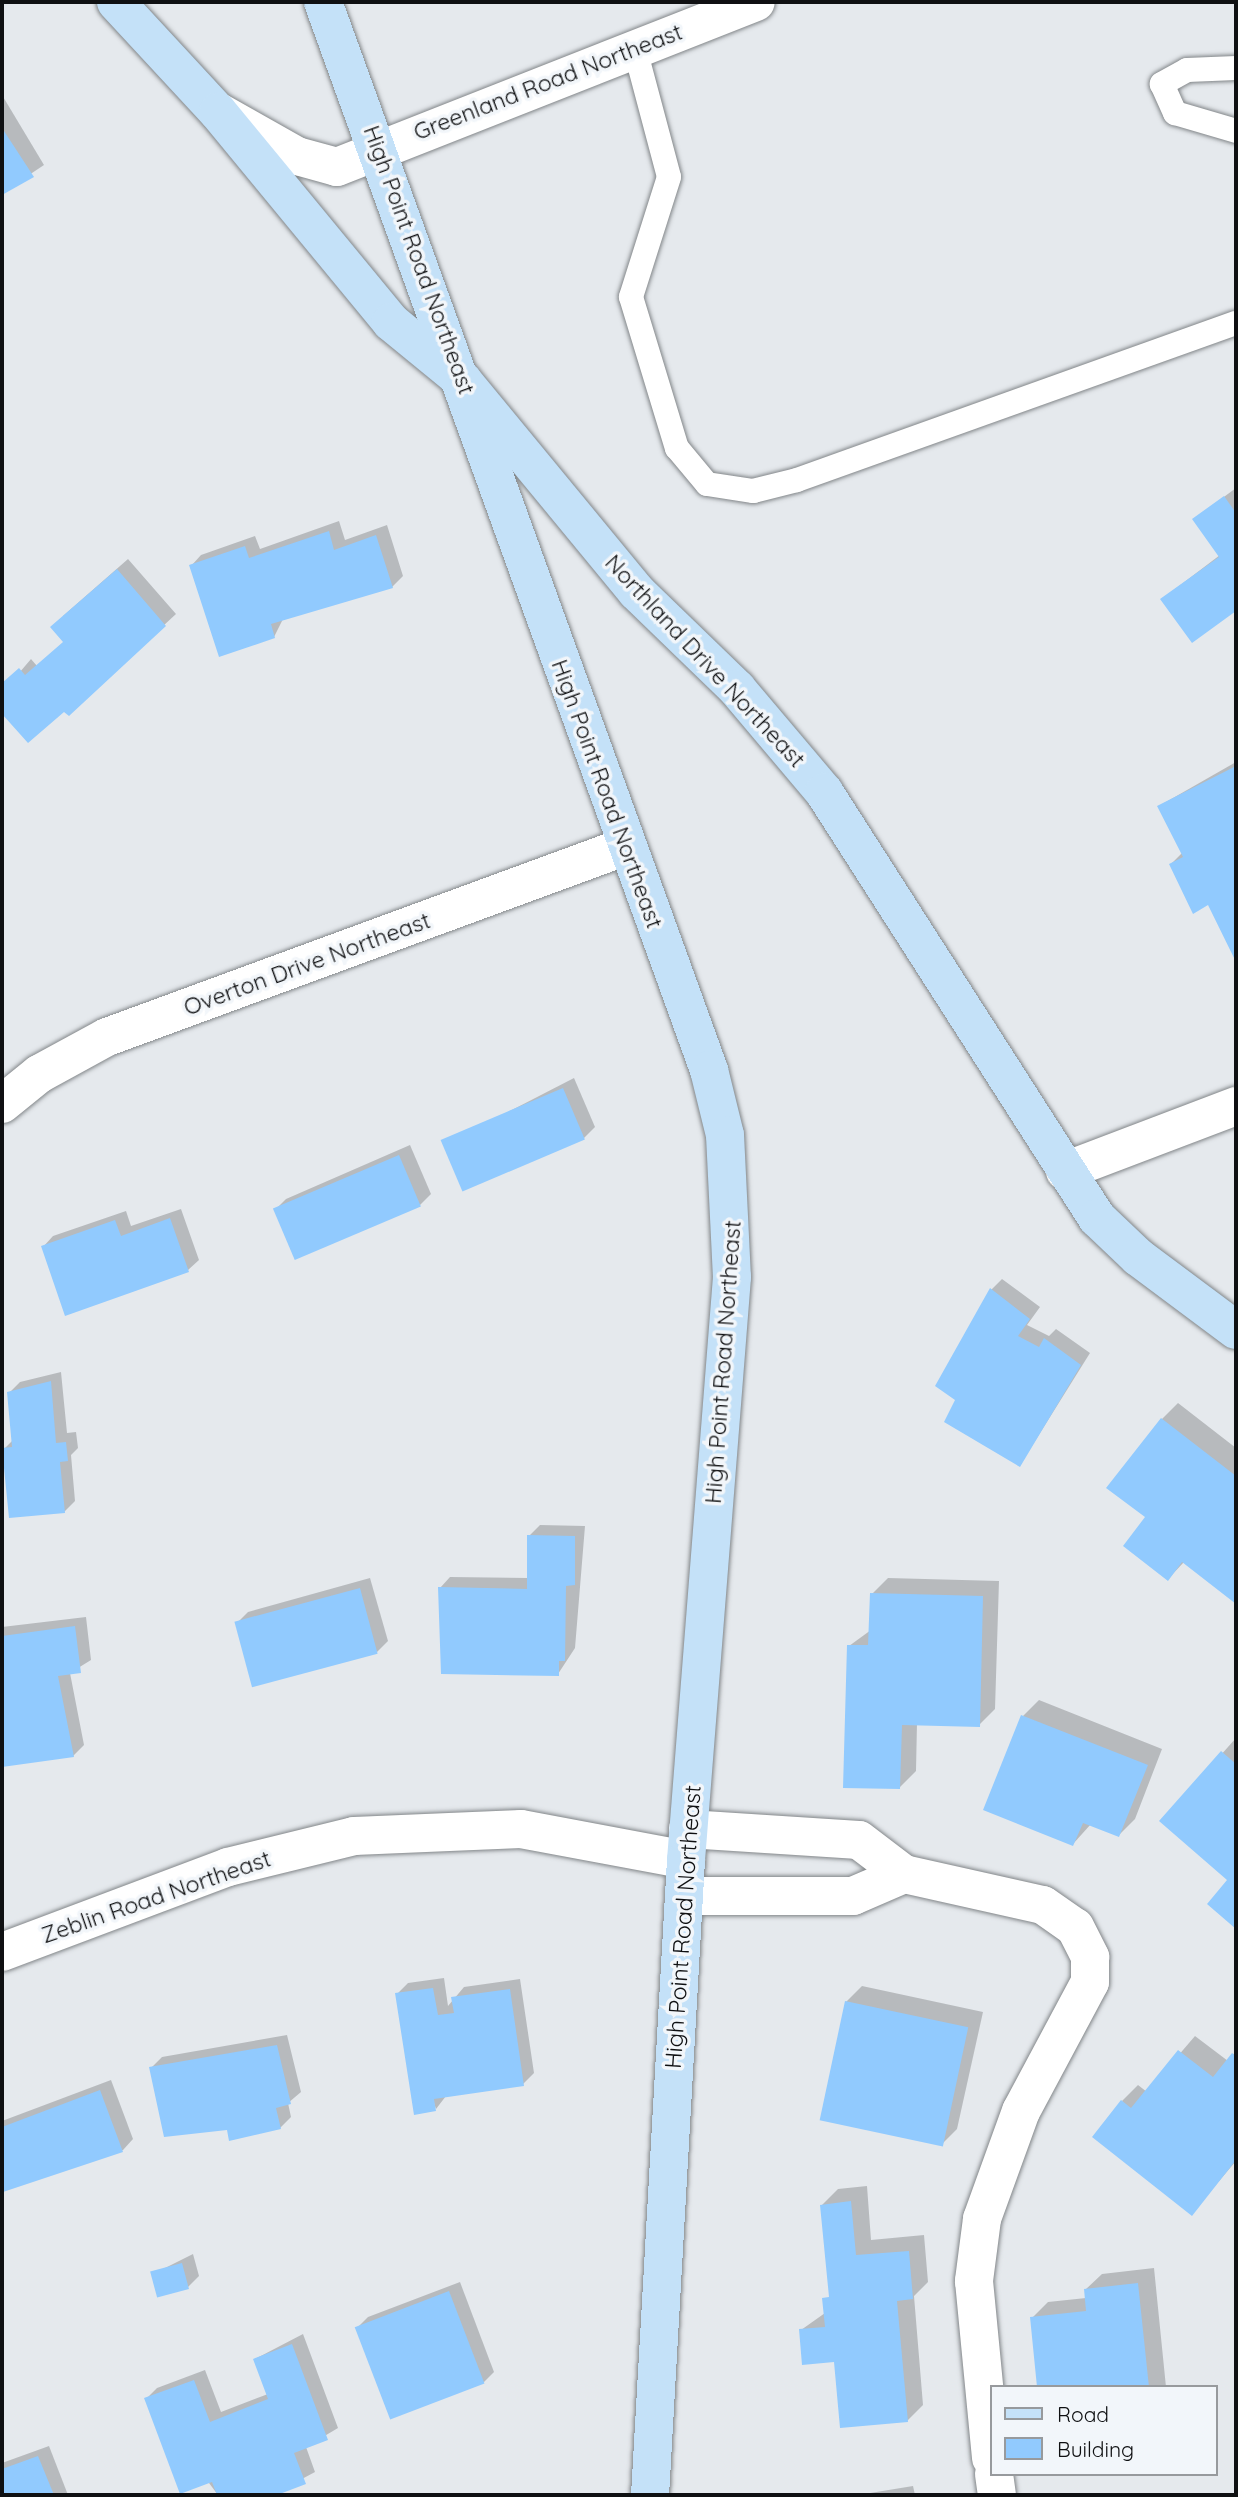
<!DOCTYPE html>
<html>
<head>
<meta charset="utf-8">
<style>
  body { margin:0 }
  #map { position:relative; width:1238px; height:2497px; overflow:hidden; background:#e5e9ed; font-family:Quicksand,sans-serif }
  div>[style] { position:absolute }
  .shadow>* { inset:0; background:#0003 }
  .building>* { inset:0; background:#91cafe; transform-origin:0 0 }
  .roads { filter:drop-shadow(0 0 2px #828689) drop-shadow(0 0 2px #828689) }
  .lane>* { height:24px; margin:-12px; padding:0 12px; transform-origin:12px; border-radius:12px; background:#fff }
  .street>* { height:38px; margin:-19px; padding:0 19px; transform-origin:19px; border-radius:19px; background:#fff }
  .secondary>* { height:38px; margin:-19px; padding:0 19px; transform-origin:19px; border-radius:19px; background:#c4e1f8 }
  span { translate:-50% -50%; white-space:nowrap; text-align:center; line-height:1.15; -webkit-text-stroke:7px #f2f6fa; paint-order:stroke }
  .street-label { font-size:23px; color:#0f1012 }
  .frame { position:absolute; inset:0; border:4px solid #0f1012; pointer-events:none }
  .legend { position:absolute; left:990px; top:2385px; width:228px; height:91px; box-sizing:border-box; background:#f2f6fa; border:2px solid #979a9d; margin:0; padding:9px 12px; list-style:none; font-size:21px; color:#0f1012 }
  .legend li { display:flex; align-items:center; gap:14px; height:35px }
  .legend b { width:35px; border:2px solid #979a9d }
</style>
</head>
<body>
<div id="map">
  <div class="shadow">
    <div style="clip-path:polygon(2px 95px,44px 165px,2px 193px)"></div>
    <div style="clip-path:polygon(1236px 488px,1236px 609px,1192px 640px,1162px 599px,1220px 555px,1194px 519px)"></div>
    <div style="clip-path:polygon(339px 521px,345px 540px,387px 525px,403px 576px,392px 587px,283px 619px,274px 637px,191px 566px,201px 555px,255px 536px,260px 549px)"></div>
    <div style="clip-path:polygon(128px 559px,176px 614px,68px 714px,64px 709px,28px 741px,2px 711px,2px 693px,31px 659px,37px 666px,65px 641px,63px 616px)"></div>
    <div style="clip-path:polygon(1236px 762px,1236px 957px,1209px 903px,1171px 864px,1182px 853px,1159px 806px)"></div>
    <div style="clip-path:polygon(574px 1078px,595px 1127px,584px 1138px,444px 1145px)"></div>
    <div style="clip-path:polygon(410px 1145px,431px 1194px,420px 1205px,275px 1210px,286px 1199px)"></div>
    <div style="clip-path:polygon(181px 1209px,199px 1260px,188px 1270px,43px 1247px,53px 1236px,126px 1211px,131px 1226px)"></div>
    <div style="clip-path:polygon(1002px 1279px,1040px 1307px,1027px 1325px,1049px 1336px,1056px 1329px,1090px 1353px,1020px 1465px,957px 1399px,991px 1290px)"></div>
    <div style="clip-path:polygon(61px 1372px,67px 1433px,76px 1432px,78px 1448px,71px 1455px,75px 1501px,64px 1512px,4px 1449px,13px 1440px,9px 1393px,20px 1382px)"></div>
    <div style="clip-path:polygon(1178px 1403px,1236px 1448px,1236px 1602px,1184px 1562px,1168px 1579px,1148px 1517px,1162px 1419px)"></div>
    <div style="clip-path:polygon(540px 1525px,585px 1526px,575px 1648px,558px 1674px,440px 1588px,450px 1577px,529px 1578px,529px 1536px)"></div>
    <div style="clip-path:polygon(370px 1578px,388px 1641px,377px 1652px,237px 1623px,248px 1612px)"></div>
    <div style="clip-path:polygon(888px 1578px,999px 1581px,995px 1709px,979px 1725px,917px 1723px,916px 1771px,900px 1787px,849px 1646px,871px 1630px,872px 1594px)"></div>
    <div style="clip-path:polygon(86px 1617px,91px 1660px,70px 1673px,84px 1745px,73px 1756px,2px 1765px,2px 1627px)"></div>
    <div style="clip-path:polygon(1039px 1700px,1162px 1749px,1135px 1819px,1119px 1835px,1091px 1824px,1073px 1844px,1023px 1716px)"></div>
    <div style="clip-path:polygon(1236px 1738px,1236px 1927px,1209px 1904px,1230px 1880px,1162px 1821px)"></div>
    <div style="clip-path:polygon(444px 1978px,448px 2006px,464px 1987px,520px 1979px,534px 2073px,523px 2084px,446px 2096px,436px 2109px,397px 1994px,408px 1983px)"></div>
    <div style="clip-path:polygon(862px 1986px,983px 2012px,957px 2129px,941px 2145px,846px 2002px)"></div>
    <div style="clip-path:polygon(287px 2035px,301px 2092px,288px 2103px,291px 2117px,280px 2128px,228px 2128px,151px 2068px,162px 2057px)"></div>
    <div style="clip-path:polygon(1195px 2036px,1228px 2061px,1236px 2051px,1236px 2161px,1192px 2213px,1122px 2101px,1138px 2085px,1147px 2092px)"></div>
    <div style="clip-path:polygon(111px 2080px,133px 2139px,123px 2150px,4px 2189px,2px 2121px)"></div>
    <div style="clip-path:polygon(867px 2186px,871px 2240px,924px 2235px,928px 2282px,914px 2296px,923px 2405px,907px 2421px,801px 2330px,825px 2313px,830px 2293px,822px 2205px,838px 2189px)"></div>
    <div style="clip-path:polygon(193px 2254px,199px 2276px,188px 2287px,153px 2274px)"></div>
    <div style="clip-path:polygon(1154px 2268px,1166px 2387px,1039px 2387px,1032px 2318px,1048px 2302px,1086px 2298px,1085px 2290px,1102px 2274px)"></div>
    <div style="clip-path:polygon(460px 2282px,494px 2372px,483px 2383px,357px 2328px,368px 2317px)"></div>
    <div style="clip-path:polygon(303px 2334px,338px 2428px,306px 2447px,315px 2472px,272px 2495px,218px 2495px,146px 2399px,157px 2388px,205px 2370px,221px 2412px,268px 2394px,255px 2359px)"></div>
    <div style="clip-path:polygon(49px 2446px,68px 2495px,2px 2495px,2px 2463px)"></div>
    <div style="clip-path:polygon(913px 2486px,915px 2495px,858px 2495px)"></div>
  </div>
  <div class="building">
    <div style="clip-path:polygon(2px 128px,34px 177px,2px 195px)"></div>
    <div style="clip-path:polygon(1224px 496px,1236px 513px,1236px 611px,1192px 643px,1160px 599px,1219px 557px,1192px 519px)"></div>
    <div style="clip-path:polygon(329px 531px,334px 550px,376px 535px,393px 588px,271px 624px,275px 638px,219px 657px,189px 565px,245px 546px,249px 558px)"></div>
    <div style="clip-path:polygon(117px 569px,166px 626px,69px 716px,64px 712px,28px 743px,2px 714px,2px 683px,19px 668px,25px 675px,63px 642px,50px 627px)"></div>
    <div style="clip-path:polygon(1236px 766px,1236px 962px,1208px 905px,1193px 914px,1169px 864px,1183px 857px,1157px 806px)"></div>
    <div style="left:563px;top:1088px;width:56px;height:133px;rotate:67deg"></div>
    <div style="left:399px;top:1155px;width:56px;height:137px;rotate:67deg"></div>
    <div style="clip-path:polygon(170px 1218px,189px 1272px,65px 1316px,41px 1246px,115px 1220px,121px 1236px)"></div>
    <div style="clip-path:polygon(990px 1288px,1030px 1319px,1018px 1336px,1039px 1347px,1044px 1338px,1081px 1365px,1020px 1467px,944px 1422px,955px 1400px,935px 1386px)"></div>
    <div style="clip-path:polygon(51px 1381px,56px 1443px,66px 1442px,68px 1461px,60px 1462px,65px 1513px,9px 1518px,2px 1448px,12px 1447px,7px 1392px)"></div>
    <div style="clip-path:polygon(1161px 1418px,1236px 1476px,1236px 1604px,1182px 1562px,1168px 1581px,1123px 1546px,1145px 1517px,1106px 1488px)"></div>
    <div style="clip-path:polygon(527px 1535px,575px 1536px,575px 1585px,566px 1586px,565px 1661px,559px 1661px,559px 1676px,441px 1674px,438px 1587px,527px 1589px)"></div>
    <div style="left:360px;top:1588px;width:68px;height:130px;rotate:75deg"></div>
    <div style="clip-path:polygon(870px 1593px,983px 1596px,980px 1727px,902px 1725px,900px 1789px,843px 1788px,847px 1645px,868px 1645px)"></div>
    <div style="clip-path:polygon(75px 1626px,81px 1673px,58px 1676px,74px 1757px,2px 1767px,2px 1636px)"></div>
    <div style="clip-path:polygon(1021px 1715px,1148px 1765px,1119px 1837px,1083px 1823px,1073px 1846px,983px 1810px)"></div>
    <div style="clip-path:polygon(1221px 1751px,1236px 1764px,1236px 1929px,1207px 1904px,1227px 1880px,1159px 1821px)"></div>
    <div style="clip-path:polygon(433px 1988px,438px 2015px,454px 2013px,451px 1997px,510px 1989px,524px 2086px,434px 2099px,436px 2111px,414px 2115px,395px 1993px)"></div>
    <div style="left:845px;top:2001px;width:126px;height:122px;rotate:12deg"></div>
    <div style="clip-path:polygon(277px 2045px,291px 2104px,276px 2108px,281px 2129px,229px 2141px,227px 2130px,164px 2137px,149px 2067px)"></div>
    <div style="clip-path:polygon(1178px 2050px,1213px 2077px,1232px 2053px,1236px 2056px,1236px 2160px,1192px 2216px,1092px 2137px,1121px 2100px,1131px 2108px)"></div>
    <div style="clip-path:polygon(100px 2090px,123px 2152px,3px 2192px,2px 2127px)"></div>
    <div style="clip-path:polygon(851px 2201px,856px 2255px,909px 2251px,913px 2299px,897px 2301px,908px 2422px,840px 2428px,834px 2362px,802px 2365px,799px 2329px,825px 2327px,822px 2298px,829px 2297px,820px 2205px)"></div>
    <div style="left:182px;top:2263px;width:27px;height:33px;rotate:75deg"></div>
    <div style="clip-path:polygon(1138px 2283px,1149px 2387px,1037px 2387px,1030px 2317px,1086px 2311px,1084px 2289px)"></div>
    <div style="left:449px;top:2291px;width:99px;height:101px;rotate:69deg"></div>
    <div style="clip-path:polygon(292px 2344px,328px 2440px,294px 2453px,306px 2484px,277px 2495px,217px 2495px,212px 2482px,180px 2494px,144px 2398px,194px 2380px,210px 2422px,268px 2399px,253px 2359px)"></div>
    <div style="clip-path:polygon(38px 2456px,54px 2495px,2px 2495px,2px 2469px)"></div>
  </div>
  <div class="roads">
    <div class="lane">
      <div style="left:635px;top:49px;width:132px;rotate:75.1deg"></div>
      <div style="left:669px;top:177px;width:126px;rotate:107.6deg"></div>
      <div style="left:631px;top:297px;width:158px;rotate:73.1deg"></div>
      <div style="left:677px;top:448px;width:47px;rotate:50.2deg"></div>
      <div style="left:707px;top:484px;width:47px;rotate:8.7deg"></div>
      <div style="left:753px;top:491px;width:45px;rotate:-14deg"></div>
      <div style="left:797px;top:480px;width:466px;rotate:-19.7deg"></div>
      <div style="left:1236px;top:68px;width:49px;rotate:177.7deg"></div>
      <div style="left:1187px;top:70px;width:29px;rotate:151deg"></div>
      <div style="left:1162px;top:84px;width:32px;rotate:66deg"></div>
      <div style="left:1175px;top:113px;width:64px;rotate:16.4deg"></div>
    </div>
    <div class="street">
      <div style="left:219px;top:112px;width:90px;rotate:29.4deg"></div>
      <div style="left:297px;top:156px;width:41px;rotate:15.4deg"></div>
      <div style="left:337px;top:167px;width:450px;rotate:-21.5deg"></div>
      <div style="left:2px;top:1104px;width:48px;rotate:-39deg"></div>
      <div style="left:39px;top:1074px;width:77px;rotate:-28.6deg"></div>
      <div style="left:107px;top:1037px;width:551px;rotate:-20.18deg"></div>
      <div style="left:1065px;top:1171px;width:183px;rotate:-20.8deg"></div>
      <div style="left:688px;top:1829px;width:171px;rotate:3.7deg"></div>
      <div style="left:859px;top:1840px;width:56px;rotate:37.1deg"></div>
      <div style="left:904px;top:1874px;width:142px;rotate:12.6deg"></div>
      <div style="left:1043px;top:1905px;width:39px;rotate:35deg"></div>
      <div style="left:1075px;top:1927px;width:34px;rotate:63deg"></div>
      <div style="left:1090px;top:1957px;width:25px;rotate:90deg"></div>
      <div style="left:1090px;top:1982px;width:146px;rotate:118.1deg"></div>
      <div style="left:1021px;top:2111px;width:115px;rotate:109.9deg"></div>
      <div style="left:982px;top:2219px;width:63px;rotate:97.4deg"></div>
      <div style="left:974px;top:2281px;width:178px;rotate:84.5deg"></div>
      <div style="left:684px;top:1896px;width:169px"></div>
      <div style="left:853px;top:1896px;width:56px;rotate:-23.3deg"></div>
      <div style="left:2px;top:1952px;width:241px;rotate:-20.6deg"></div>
      <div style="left:228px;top:1867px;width:130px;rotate:-13.8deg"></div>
      <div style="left:354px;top:1836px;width:167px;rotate:-2.4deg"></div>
      <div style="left:521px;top:1829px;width:168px;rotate:10.6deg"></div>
      <div style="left:994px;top:2474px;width:21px;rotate:82deg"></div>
    </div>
    <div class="secondary">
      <div style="left:116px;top:2px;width:150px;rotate:47.2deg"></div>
      <div style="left:218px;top:112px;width:272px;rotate:50.5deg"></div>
      <div style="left:391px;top:322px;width:93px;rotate:39.3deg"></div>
      <div style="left:463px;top:381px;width:273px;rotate:50.5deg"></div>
      <div style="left:637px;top:592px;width:139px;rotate:44.1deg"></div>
      <div style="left:737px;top:689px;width:135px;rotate:49.8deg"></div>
      <div style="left:824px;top:792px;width:506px;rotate:57.35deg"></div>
      <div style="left:1097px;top:1218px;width:57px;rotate:43.6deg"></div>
      <div style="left:1138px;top:1257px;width:122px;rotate:36.7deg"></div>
      <div style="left:323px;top:2px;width:1136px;rotate:70.13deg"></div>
      <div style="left:709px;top:1070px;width:67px;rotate:76.2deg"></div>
      <div style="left:725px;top:1135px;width:142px;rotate:87.2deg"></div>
      <div style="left:732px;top:1277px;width:585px;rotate:94.51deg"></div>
      <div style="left:686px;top:1860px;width:636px;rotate:93.24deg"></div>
    </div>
  </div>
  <div class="street-label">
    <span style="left:548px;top:82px;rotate:-21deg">Greenland Road Northeast</span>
    <span style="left:419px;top:260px;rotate:70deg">High Point Road Northeast</span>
    <span style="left:705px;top:661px;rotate:47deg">Northland Drive Northeast</span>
    <span style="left:607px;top:794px;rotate:70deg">High Point Road Northeast</span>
    <span style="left:307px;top:964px;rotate:-20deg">Overton Drive Northeast</span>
    <span style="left:723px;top:1362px;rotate:-86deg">High Point Road Northeast</span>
    <span style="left:156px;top:1897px;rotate:-19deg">Zeblin Road Northeast</span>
    <span style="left:683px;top:1927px;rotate:-86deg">High Point Road Northeast</span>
  </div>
  <div class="frame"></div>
  <ul class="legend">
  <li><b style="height:9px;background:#c4e1f8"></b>Road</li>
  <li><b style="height:19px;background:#91cafe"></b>Building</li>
  </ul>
</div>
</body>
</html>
